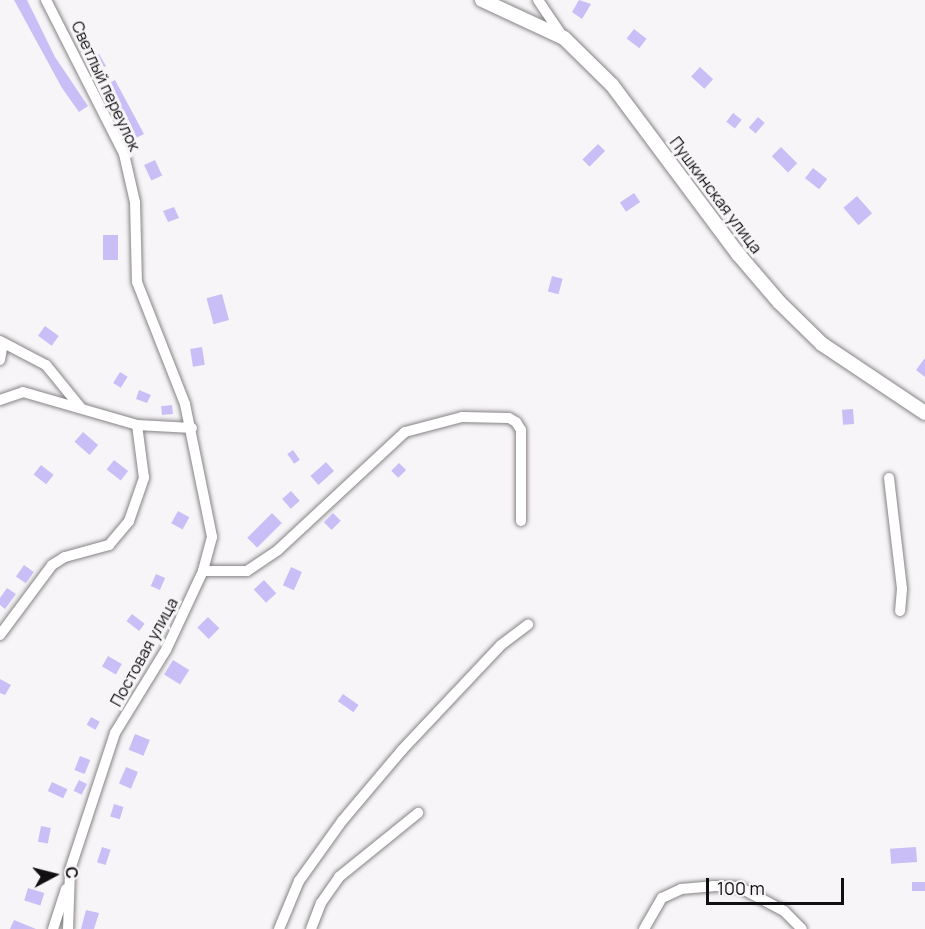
<!DOCTYPE html>
<html>
<head>
<meta charset="utf-8">
<style>
  body { margin:0 }
  #map { position:relative; width:925px; height:929px; overflow:hidden; background:#f8f5f8; font-family:Manrope,sans-serif }
  div>[style] { position:absolute }
  .building>* { inset:0; background:#cabef7; transform-origin:0 0 }
  .roads { filter:drop-shadow(0 0 2px #868486) drop-shadow(0 0 2px #868486) }
  .minor>* { height:10px; margin:-5px; padding:0 5px; transform-origin:5px; border-radius:5px; background:#fff }
  .major>* { height:14px; margin:-7px; padding:0 7px; transform-origin:7px; border-radius:7px; background:#fff }
  span { translate:-50% -50%; white-space:nowrap; text-align:center; line-height:1.15; -webkit-text-stroke:6px #f8f5f8; paint-order:stroke }
  .street-label { font-size:16px; color:#111011 }
  .north { position:absolute; left:24px; top:845px; width:60px; height:60px; -webkit-text-stroke:4px #f8f5f8; paint-order:stroke; rotate:83deg; font-size:16px; font-weight:700; line-height:24px; text-align:center; color:#111011 }
  .north::after { content:''; display:block; margin:auto; width:21px; height:27px; background:#111011; clip-path:polygon(50% 0,100% 100%,50% 72%,0 100%) }
  .scale { position:absolute; left:706px; top:878px; width:138px; height:27px; box-sizing:border-box; border:3px solid #111011; border-top:0; padding-left:8px; font-size:18px; line-height:21px; white-space:nowrap; color:#111011; -webkit-text-stroke:4px #f8f5f8; paint-order:stroke }
</style>
</head>
<body>
<div id="map">
  <div class="building">
    <div style="clip-path:polygon(14px 0,27px 0,55px 57px,88px 106px,79px 112px,62px 88px)"></div>
    <div style="clip-path:polygon(579px 0,591px 4px,582px 19px,572px 12px)"></div>
    <div style="left:634px;top:29px;width:16px;height:12px;rotate:38deg"></div>
    <div style="left:99px;top:54px;width:14px;height:14px;rotate:60deg"></div>
    <div style="left:700px;top:67px;width:18px;height:13px;rotate:43deg"></div>
    <div style="clip-path:polygon(115px 80px,144px 134px,134px 139px,107px 84px)"></div>
    <div style="left:733px;top:113px;width:11px;height:11px;rotate:38deg"></div>
    <div style="left:758px;top:117px;width:9px;height:14px;rotate:41deg"></div>
    <div style="left:598px;top:144px;width:10px;height:22px;rotate:45deg"></div>
    <div style="left:781px;top:147px;width:23px;height:13px;rotate:45deg"></div>
    <div style="left:155px;top:160px;width:17px;height:12px;rotate:65deg"></div>
    <div style="left:813px;top:168px;width:18px;height:13px;rotate:38deg"></div>
    <div style="left:634px;top:193px;width:11px;height:17px;rotate:56deg"></div>
    <div style="left:857px;top:196px;width:23px;height:18px;rotate:49deg"></div>
    <div style="clip-path:polygon(174px 207px,179px 218px,168px 222px,163px 211px)"></div>
    <div style="left:103px;top:235px;width:15px;height:25px"></div>
    <div style="left:552px;top:276px;width:11px;height:16px;rotate:15deg"></div>
    <div style="left:222px;top:294px;width:27px;height:16px;rotate:75deg"></div>
    <div style="left:45px;top:326px;width:17px;height:12px;rotate:36deg"></div>
    <div style="left:202px;top:347px;width:18px;height:12px;rotate:81deg"></div>
    <div style="clip-path:polygon(925px 358px,925px 377px,916px 370px)"></div>
    <div style="left:120px;top:372px;width:9px;height:13px;rotate:32deg"></div>
    <div style="clip-path:polygon(139px 390px,151px 395px,147px 403px,136px 399px)"></div>
    <div style="left:172px;top:405px;width:9px;height:11px;rotate:84deg"></div>
    <div style="left:853px;top:409px;width:15px;height:11px;rotate:86deg"></div>
    <div style="left:83px;top:432px;width:20px;height:13px;rotate:41deg"></div>
    <div style="left:293px;top:450px;width:12px;height:7px;rotate:55deg"></div>
    <div style="left:114px;top:460px;width:18px;height:12px;rotate:38deg"></div>
    <div style="left:326px;top:462px;width:12px;height:21px;rotate:48deg"></div>
    <div style="left:399px;top:463px;width:10px;height:11px;rotate:45deg"></div>
    <div style="left:41px;top:465px;width:16px;height:12px;rotate:38deg"></div>
    <div style="left:291px;top:491px;width:13px;height:12px;rotate:48deg"></div>
    <div style="left:178px;top:511px;width:13px;height:14px;rotate:29deg"></div>
    <div style="left:272px;top:513px;width:14px;height:35px;rotate:45deg"></div>
    <div style="left:333px;top:513px;width:11px;height:13px;rotate:45deg"></div>
    <div style="left:24px;top:565px;width:12px;height:14px;rotate:35deg"></div>
    <div style="left:291px;top:567px;width:12px;height:20px;rotate:24deg"></div>
    <div style="left:156px;top:574px;width:10px;height:13px;rotate:24deg"></div>
    <div style="left:264px;top:580px;width:18px;height:14px;rotate:47deg"></div>
    <div style="clip-path:polygon(7px 588px,16px 594px,5px 609px,0 605px,0 598px)"></div>
    <div style="left:132px;top:614px;width:16px;height:9px;rotate:38deg"></div>
    <div style="left:208px;top:617px;width:16px;height:15px;rotate:45deg"></div>
    <div style="left:108px;top:656px;width:16px;height:12px;rotate:30deg"></div>
    <div style="left:173px;top:660px;width:19px;height:17px;rotate:32deg"></div>
    <div style="clip-path:polygon(0 679px,11px 685px,5px 695px,0 693px)"></div>
    <div style="left:343px;top:694px;width:19px;height:9px;rotate:35deg"></div>
    <div style="left:91px;top:717px;width:10px;height:9px;rotate:29deg"></div>
    <div style="left:135px;top:734px;width:16px;height:17px;rotate:22deg"></div>
    <div style="left:80px;top:756px;width:11px;height:15px;rotate:22deg"></div>
    <div style="left:126px;top:767px;width:13px;height:18px;rotate:23deg"></div>
    <div style="left:79px;top:780px;width:9px;height:12px;rotate:27deg"></div>
    <div style="left:52px;top:782px;width:17px;height:10px;rotate:25deg"></div>
    <div style="left:114px;top:804px;width:10px;height:13px;rotate:17deg"></div>
    <div style="left:41px;top:826px;width:10px;height:16px;rotate:11deg"></div>
    <div style="left:102px;top:847px;width:9px;height:16px;rotate:18deg"></div>
    <div style="left:916px;top:847px;width:15px;height:26px;rotate:86deg"></div>
    <div style="left:912px;top:882px;width:13px;height:9px"></div>
    <div style="left:28px;top:888px;width:17px;height:13px;rotate:17deg"></div>
    <div style="clip-path:polygon(86px 910px,99px 913px,94px 929px,81px 929px)"></div>
    <div style="clip-path:polygon(14px 920px,36px 929px,10px 929px)"></div>
  </div>
  <div class="roads">
    <div class="minor">
      <div style="left:46px;top:0;width:173px;rotate:63.1deg"></div>
      <div style="left:124px;top:154px;width:49px;rotate:77.1deg"></div>
      <div style="left:135px;top:202px;width:80px;rotate:88.6deg"></div>
      <div style="left:137px;top:282px;width:131px;rotate:68.5deg"></div>
      <div style="left:185px;top:404px;width:136px;rotate:78.5deg"></div>
      <div style="left:212px;top:537px;width:35px;rotate:105deg"></div>
      <div style="left:203px;top:571px;width:87px;rotate:115.1deg"></div>
      <div style="left:166px;top:650px;width:97px;rotate:121.6deg"></div>
      <div style="left:115px;top:733px;width:144px;rotate:108.2deg"></div>
      <div style="left:70px;top:870px;width:59px;rotate:91.9deg"></div>
      <div style="left:538px;top:0;width:45px;rotate:56deg"></div>
      <div style="left:0;top:341px;width:52px;rotate:27.6deg"></div>
      <div style="left:46px;top:365px;width:55px;rotate:50.9deg"></div>
      <div style="left:0;top:360px;width:17px;rotate:-80deg"></div>
      <div style="left:0;top:400px;width:24px;rotate:-19deg"></div>
      <div style="left:23px;top:392px;width:119px;rotate:16.1deg"></div>
      <div style="left:137px;top:425px;width:55px;rotate:3.1deg"></div>
      <div style="left:889px;top:478px;width:112px;rotate:83.3deg"></div>
      <div style="left:902px;top:589px;width:22px;rotate:95deg"></div>
      <div style="left:203px;top:571px;width:44px"></div>
      <div style="left:247px;top:571px;width:37px;rotate:-34deg"></div>
      <div style="left:278px;top:550px;width:173px;rotate:-42.9deg"></div>
      <div style="left:405px;top:432px;width:59px;rotate:-14.7deg"></div>
      <div style="left:462px;top:417px;width:47px;rotate:1.2deg"></div>
      <div style="left:509px;top:418px;width:8px;rotate:30deg"></div>
      <div style="left:516px;top:422px;width:9px;rotate:58deg"></div>
      <div style="left:521px;top:430px;width:91px;rotate:90deg"></div>
      <div style="left:0;top:635px;width:87px;rotate:-53.4deg"></div>
      <div style="left:52px;top:565px;width:15px;rotate:-32deg"></div>
      <div style="left:65px;top:557px;width:46px;rotate:-15.3deg"></div>
      <div style="left:109px;top:545px;width:31px;rotate:-50deg"></div>
      <div style="left:129px;top:521px;width:46px;rotate:-70.8deg"></div>
      <div style="left:144px;top:478px;width:53px;rotate:-97.5deg"></div>
      <div style="left:53px;top:929px;width:42px;rotate:-72deg"></div>
      <div style="left:279px;top:929px;width:52px;rotate:-67.4deg"></div>
      <div style="left:299px;top:881px;width:74px;rotate:-54.4deg"></div>
      <div style="left:342px;top:821px;width:93px;rotate:-49.8deg"></div>
      <div style="left:402px;top:750px;width:144px;rotate:-46.7deg"></div>
      <div style="left:501px;top:645px;width:34px;rotate:-37deg"></div>
      <div style="left:311px;top:929px;width:28px;rotate:-69deg"></div>
      <div style="left:321px;top:903px;width:32px;rotate:-55deg"></div>
      <div style="left:339px;top:877px;width:102px;rotate:-39deg"></div>
      <div style="left:644px;top:929px;width:36px;rotate:-60deg"></div>
      <div style="left:662px;top:898px;width:21px;rotate:-25deg"></div>
      <div style="left:681px;top:889px;width:32px;rotate:-5deg"></div>
      <div style="left:713px;top:886px;width:26px;rotate:2deg"></div>
      <div style="left:739px;top:887px;width:51px;rotate:28.1deg"></div>
      <div style="left:784px;top:911px;width:25px;rotate:45deg"></div>
    </div>
    <div class="major">
      <div style="left:482px;top:0;width:90px;rotate:24.9deg"></div>
      <div style="left:564px;top:38px;width:67px;rotate:44.4deg"></div>
      <div style="left:612px;top:85px;width:211px;rotate:53.3deg"></div>
      <div style="left:738px;top:254px;width:63px;rotate:49.5deg"></div>
      <div style="left:779px;top:302px;width:60px;rotate:44.3deg"></div>
      <div style="left:822px;top:344px;width:124px;rotate:33.8deg"></div>
    </div>
  </div>
  <div class="street-label">
    <span style="left:106px;top:86px;rotate:65deg">Светлый переулок</span>
    <span style="left:716px;top:195px;rotate:53deg">Пушкинская улица</span>
    <span style="left:144px;top:652px;rotate:-61deg">Постовая улица</span>
  </div>
  <div class="north">С</div>
  <div class="scale">100 m</div>
</div>
</body>
</html>
